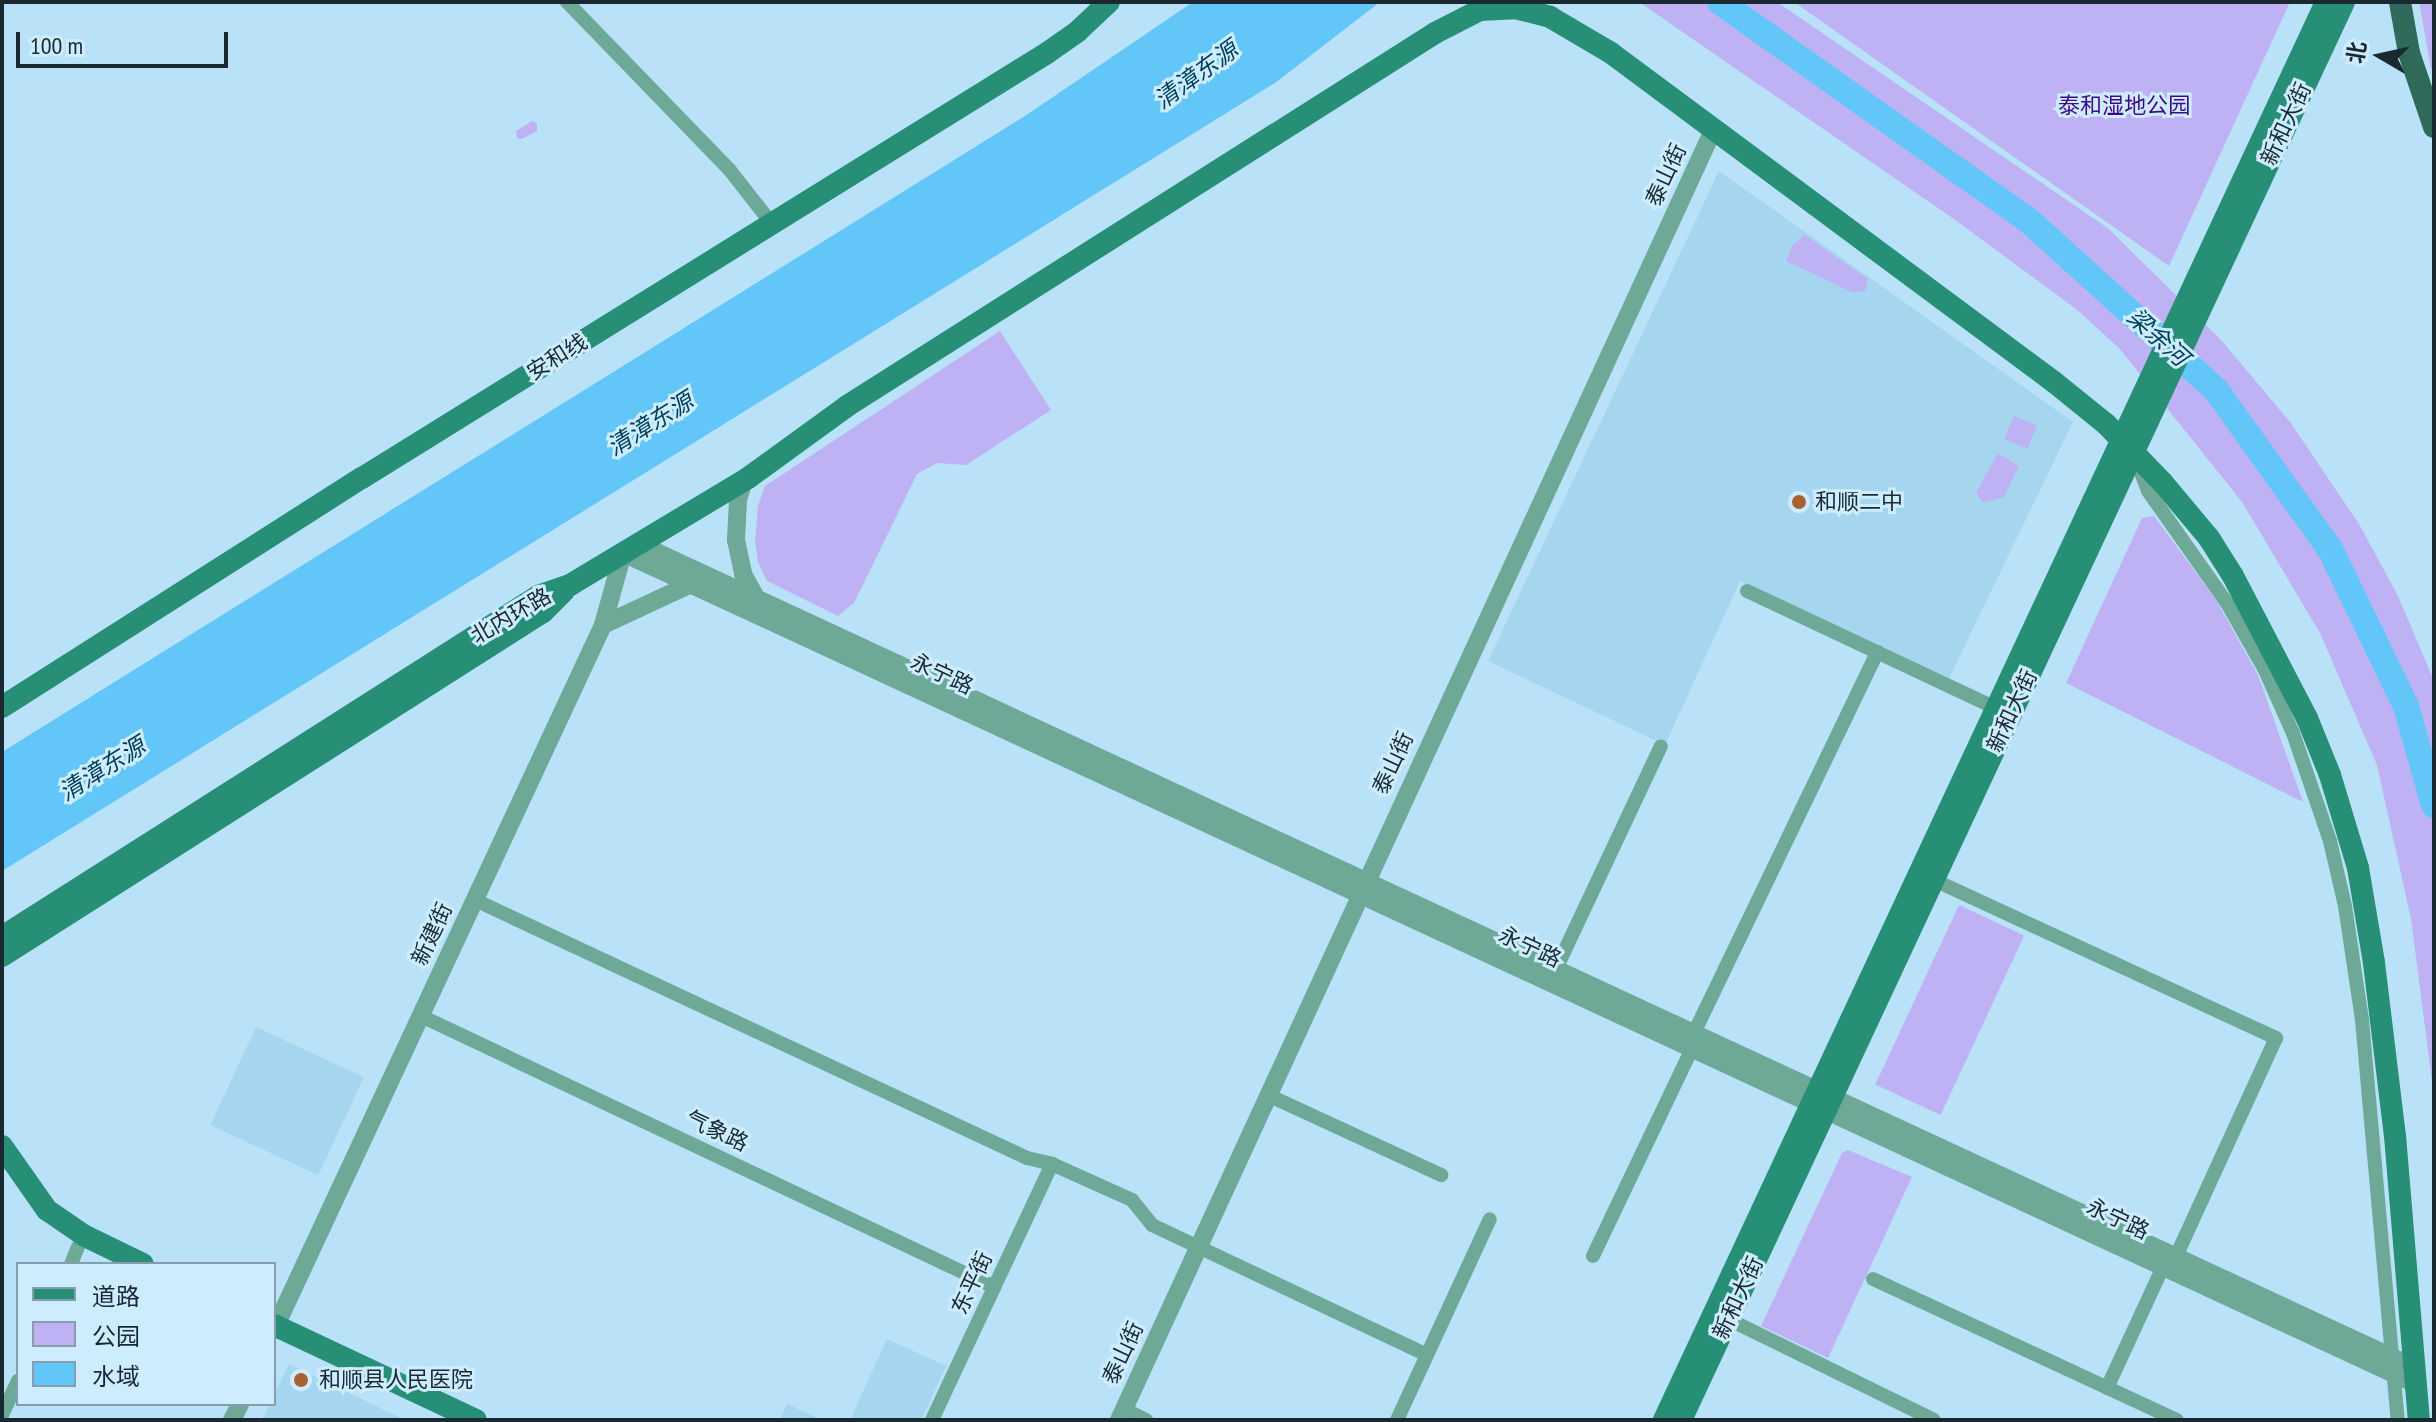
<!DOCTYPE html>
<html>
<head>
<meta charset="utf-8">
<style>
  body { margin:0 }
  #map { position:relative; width:2436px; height:1422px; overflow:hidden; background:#b9e1f7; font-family:"PT Sans Narrow","Noto Sans SC",sans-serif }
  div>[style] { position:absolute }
  .built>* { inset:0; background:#a6d5f0; transform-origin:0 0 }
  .green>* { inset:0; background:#bfb2f4; transform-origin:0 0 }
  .water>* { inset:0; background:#62c6f9 }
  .river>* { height:26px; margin:-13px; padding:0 13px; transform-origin:13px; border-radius:13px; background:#62c6f9 }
  .minor>* { height:14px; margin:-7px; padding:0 7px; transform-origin:7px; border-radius:7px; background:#6ea897 }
  .tertiary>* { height:18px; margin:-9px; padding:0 9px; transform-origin:9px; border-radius:9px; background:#6ea897 }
  .secondary>* { height:22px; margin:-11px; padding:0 11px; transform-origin:11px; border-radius:11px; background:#268f76 }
  .trunk>* { height:22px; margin:-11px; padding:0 11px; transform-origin:11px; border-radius:11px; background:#2e6959 }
  .dots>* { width:22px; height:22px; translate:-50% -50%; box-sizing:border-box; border:4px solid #cdedff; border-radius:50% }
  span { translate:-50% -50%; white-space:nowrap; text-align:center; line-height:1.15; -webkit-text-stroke:6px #cdedff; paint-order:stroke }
  .park-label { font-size:22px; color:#410987 }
  .street-label { font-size:22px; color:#192831 }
  .poi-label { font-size:22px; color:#192831 }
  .left { translate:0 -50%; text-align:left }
  .water-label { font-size:24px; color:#013f58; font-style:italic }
  .frame { position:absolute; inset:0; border:4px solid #192831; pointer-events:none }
  .legend { position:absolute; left:16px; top:1262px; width:260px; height:144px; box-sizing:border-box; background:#cdedff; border:2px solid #859ead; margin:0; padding:10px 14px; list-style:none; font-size:24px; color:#192831 }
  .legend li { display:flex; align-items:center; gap:16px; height:40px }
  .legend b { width:40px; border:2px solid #859ead }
  .north { position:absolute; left:2340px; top:16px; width:80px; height:80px; -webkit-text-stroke:6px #cdedff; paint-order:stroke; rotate:279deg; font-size:22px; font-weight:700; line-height:32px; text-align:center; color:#192831 }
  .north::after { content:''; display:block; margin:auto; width:28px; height:36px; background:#192831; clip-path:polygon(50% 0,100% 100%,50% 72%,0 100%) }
  .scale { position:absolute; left:16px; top:32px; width:212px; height:36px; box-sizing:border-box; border:4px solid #192831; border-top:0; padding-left:10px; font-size:24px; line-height:28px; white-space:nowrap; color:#192831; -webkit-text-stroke:6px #cdedff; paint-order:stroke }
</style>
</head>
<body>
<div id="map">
  <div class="built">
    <div style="clip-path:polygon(1719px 171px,2073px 422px,1949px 678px,1740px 581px,1665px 745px,1488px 661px)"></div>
    <div style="left:256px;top:1027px;width:119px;height:108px;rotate:25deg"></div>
    <div style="clip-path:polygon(887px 1339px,946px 1366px,921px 1420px,850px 1420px)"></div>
    <div style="clip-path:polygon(289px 1364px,405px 1420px,262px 1420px,270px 1404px,274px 1404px,274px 1395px)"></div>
    <div style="clip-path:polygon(787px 1404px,822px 1420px,780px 1420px)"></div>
  </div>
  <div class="green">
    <div style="clip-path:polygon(1639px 2px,1777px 2px,2109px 229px,2221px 340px,2290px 422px,2359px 524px,2398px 596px,2434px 681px,2434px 1097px,2411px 919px,2377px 765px,2320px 633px,2242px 502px,2119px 348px,2076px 309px,1951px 217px)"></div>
    <div style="clip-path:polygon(1794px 2px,2290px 2px,2169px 266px)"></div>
    <div style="clip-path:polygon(2419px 2px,2434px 2px,2434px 74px,2431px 68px)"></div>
    <div style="clip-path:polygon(532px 121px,537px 123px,537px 131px,522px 139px,517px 138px,516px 131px)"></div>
    <div style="clip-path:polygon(1805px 235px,1868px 279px,1865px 291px,1852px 292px,1786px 261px,1793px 245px)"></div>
    <div style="clip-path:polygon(1000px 331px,1051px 410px,966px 465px,937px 463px,917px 474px,854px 603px,838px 616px,767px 581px,758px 562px,755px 542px,758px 506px,765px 486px)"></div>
    <div style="left:2014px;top:416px;width:25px;height:25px;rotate:23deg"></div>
    <div style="clip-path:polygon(1998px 453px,2019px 466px,2004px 497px,1983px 503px,1976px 493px)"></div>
    <div style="clip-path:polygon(2154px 516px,2216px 600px,2258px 675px,2303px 802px,2066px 683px,2142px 518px)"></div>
    <div style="left:1959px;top:905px;width:72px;height:198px;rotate:25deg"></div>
    <div style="clip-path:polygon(1848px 1150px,1912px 1177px,1828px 1358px,1761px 1326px,1842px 1153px)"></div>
  </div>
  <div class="water">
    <div style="clip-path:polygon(1193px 2px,1380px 2px,1275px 83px,2px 871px,2px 752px,1025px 116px)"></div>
  </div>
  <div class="river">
    <div style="left:1720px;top:2px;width:377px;rotate:35.3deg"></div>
    <div style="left:2028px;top:220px;width:253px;rotate:42.1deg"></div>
    <div style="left:2216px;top:390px;width:196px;rotate:54.4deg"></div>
    <div style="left:2330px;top:549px;width:174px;rotate:64.2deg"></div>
    <div style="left:2406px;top:706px;width:103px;rotate:74.2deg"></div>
  </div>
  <div class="minor">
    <div style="left:567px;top:2px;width:233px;rotate:45.9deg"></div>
    <div style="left:729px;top:169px;width:70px;rotate:52deg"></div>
    <div style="left:2137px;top:462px;width:31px;rotate:69deg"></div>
    <div style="left:2148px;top:491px;width:137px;rotate:54.8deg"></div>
    <div style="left:2227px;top:603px;width:75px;rotate:60.4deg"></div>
    <div style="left:2264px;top:668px;width:71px;rotate:66deg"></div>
    <div style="left:2293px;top:733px;width:114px;rotate:71.1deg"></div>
    <div style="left:2330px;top:841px;width:67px;rotate:77deg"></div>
    <div style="left:2345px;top:906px;width:115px;rotate:81.5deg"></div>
    <div style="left:2362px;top:1020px;width:402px;rotate:84.9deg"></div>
    <div style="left:1747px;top:591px;width:275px;rotate:25.2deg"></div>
    <div style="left:1934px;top:880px;width:377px;rotate:24.8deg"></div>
    <div style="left:2276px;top:1038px;width:240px;rotate:114.6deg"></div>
    <div style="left:475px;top:900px;width:609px;rotate:25.05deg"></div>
    <div style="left:1027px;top:1158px;width:26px;rotate:13deg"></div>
    <div style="left:1052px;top:1164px;width:88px;rotate:24.2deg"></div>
    <div style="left:1132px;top:1200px;width:32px;rotate:51deg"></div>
    <div style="left:1152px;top:1225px;width:304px;rotate:25.3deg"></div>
    <div style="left:1556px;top:969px;width:246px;rotate:-64.8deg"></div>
    <div style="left:421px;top:1016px;width:634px;rotate:25.31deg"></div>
    <div style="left:1694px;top:1033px;width:423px;rotate:-64.3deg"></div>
    <div style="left:1268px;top:1095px;width:191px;rotate:24.8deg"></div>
    <div style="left:1593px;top:1256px;width:230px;rotate:-64.5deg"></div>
    <div style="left:71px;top:1264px;width:18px;rotate:-68deg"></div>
    <div style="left:1873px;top:1279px;width:335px;rotate:24.9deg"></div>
    <div style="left:1728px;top:1319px;width:229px;rotate:26.1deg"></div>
    <div style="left:2107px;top:1388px;width:133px;rotate:-65.2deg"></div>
    <div style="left:1124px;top:1409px;width:25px;rotate:27deg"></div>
    <div style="left:2px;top:1415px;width:38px;rotate:-65deg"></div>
    <div style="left:932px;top:1420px;width:283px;rotate:-64.9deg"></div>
    <div style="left:1397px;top:1420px;width:221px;rotate:-65.2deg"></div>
  </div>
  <div class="tertiary">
    <div style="left:744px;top:480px;width:21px;rotate:107deg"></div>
    <div style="left:738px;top:500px;width:40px;rotate:92.9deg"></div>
    <div style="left:736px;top:540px;width:35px;rotate:78deg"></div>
    <div style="left:743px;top:574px;width:29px;rotate:61deg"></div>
    <div style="left:639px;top:544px;width:1957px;rotate:24.88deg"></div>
    <div style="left:603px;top:625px;width:97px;rotate:-25deg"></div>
    <div style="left:274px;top:1330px;width:778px;rotate:-64.98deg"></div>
    <div style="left:603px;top:625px;width:75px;rotate:-74.5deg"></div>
    <div style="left:623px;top:553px;width:1976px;rotate:24.87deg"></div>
    <div style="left:232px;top:1420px;width:18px;rotate:-63deg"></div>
    <div style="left:1119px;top:1420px;width:1422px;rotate:-65.27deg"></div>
  </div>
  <div class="secondary">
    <div style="left:2px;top:707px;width:427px;rotate:-32.5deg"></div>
    <div style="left:362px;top:478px;width:806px;rotate:-31.82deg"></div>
    <div style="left:1047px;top:53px;width:38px;rotate:-35deg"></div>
    <div style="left:1078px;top:31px;width:42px;rotate:-43.1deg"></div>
    <div style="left:2px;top:937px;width:635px;rotate:-32.46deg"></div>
    <div style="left:538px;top:596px;width:34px;rotate:-19deg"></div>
    <div style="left:570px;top:585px;width:208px;rotate:-31deg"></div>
    <div style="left:748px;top:478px;width:122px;rotate:-36deg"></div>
    <div style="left:847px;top:406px;width:696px;rotate:-32.39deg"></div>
    <div style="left:1435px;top:33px;width:51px;rotate:-27.1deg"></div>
    <div style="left:1480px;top:10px;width:35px;rotate:-3deg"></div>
    <div style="left:1515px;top:8px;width:36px;rotate:14deg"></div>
    <div style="left:1550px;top:17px;width:71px;rotate:30.5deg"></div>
    <div style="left:1611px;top:53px;width:552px;rotate:36.6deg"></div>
    <div style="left:2054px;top:382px;width:67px;rotate:38.9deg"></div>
    <div style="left:2106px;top:424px;width:82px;rotate:46deg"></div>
    <div style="left:2163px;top:483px;width:72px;rotate:50.1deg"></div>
    <div style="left:2209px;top:538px;width:45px;rotate:57.7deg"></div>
    <div style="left:2233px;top:576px;width:160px;rotate:62.5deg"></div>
    <div style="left:2307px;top:718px;width:61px;rotate:68deg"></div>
    <div style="left:2330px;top:775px;width:97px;rotate:73.2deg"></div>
    <div style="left:2358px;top:868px;width:96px;rotate:80.4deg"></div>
    <div style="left:2374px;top:963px;width:174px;rotate:83.1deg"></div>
    <div style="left:2395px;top:1136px;width:285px;rotate:85.2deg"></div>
    <div style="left:2px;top:956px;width:641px;rotate:-32.45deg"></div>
    <div style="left:543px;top:612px;width:30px;rotate:-45deg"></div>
    <div style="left:2px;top:1146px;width:78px;rotate:54.9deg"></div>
    <div style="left:47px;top:1210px;width:46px;rotate:34.4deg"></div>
    <div style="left:85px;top:1236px;width:64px;rotate:25.8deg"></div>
    <div style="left:274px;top:1325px;width:223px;rotate:25.2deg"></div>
    <div style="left:1664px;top:1420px;width:1565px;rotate:-64.97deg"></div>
    <div style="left:1681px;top:1420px;width:1565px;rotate:-64.94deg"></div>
  </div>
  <div class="trunk">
    <div style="left:2400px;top:2px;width:52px;rotate:80deg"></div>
    <div style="left:2409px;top:53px;width:78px;rotate:71.3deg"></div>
  </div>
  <div class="dots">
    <div style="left:1799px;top:502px;background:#a76233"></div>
    <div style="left:301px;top:1380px;background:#a76233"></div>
  </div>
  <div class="park-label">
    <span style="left:2124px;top:106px">泰和湿地公园</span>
  </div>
  <div class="street-label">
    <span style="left:2286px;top:124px;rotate:-65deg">新和大街</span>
    <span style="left:1666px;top:175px;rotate:-65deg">泰山街</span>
    <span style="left:557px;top:357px;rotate:-32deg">安和线</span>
    <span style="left:511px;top:616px;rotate:-30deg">北内环路</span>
    <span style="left:942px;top:674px;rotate:25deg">永宁路</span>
    <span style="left:2012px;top:711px;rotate:-65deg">新和大街</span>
    <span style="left:1393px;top:763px;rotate:-65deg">泰山街</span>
    <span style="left:432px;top:934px;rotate:-65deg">新建街</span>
    <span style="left:1530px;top:947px;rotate:25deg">永宁路</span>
    <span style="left:717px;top:1131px;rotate:25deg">气象路</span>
    <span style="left:2118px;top:1219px;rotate:25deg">永宁路</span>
    <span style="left:972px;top:1283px;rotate:-65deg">东平街</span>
    <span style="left:1738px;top:1298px;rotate:-65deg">新和大街</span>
    <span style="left:1123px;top:1353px;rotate:-65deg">泰山街</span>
  </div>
  <div class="poi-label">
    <span class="left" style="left:1815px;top:502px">和顺二中</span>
    <span class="left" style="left:319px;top:1380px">和顺县人民医院</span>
  </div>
  <div class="water-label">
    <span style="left:1196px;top:75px;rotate:-36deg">清漳东源</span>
    <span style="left:2158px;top:337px;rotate:42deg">梁余河</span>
    <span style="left:650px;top:424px;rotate:-32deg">清漳东源</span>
    <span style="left:102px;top:769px;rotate:-32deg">清漳东源</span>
  </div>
  <div class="frame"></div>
  <ul class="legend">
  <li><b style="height:10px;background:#268f76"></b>道路</li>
  <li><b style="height:22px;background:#bfb2f4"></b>公园</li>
  <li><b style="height:22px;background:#62c6f9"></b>水域</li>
  </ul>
  <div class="north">北</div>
  <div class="scale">100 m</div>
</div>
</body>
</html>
